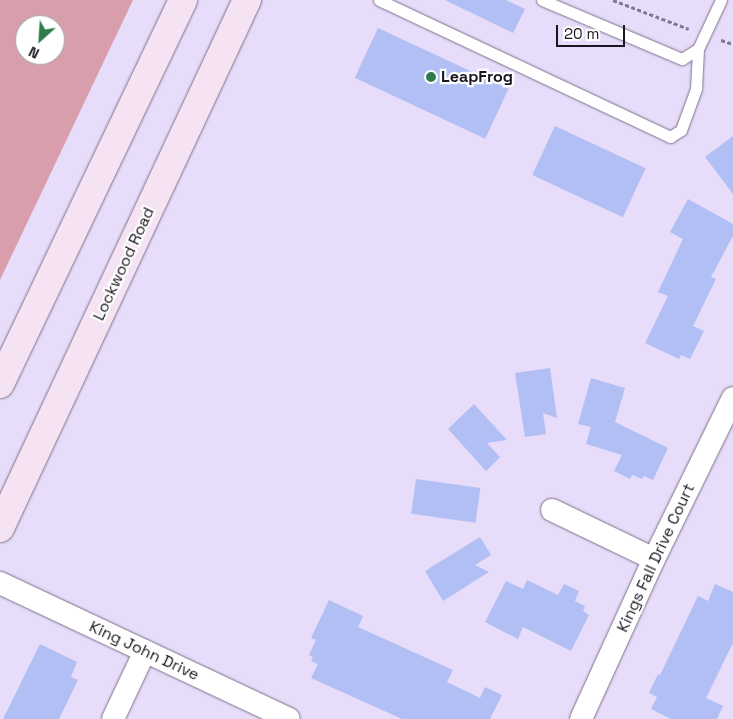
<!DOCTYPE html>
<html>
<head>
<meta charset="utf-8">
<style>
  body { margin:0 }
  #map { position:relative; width:733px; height:719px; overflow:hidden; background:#e7dcf9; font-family:"Space Grotesk",sans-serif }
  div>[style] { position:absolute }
  .green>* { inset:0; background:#d89eac }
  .building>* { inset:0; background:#b1bff5; transform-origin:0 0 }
  .path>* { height:3px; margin-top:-1.5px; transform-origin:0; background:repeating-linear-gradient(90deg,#80788c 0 4px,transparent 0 6.5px) }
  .roads { filter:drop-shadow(0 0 1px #7c728b) drop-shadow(0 0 1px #7c728b) }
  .service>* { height:11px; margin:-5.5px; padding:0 5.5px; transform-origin:5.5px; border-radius:5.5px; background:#fff }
  .minor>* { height:22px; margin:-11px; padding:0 11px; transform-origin:11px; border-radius:11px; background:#fff }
  .secondary>* { height:28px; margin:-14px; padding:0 14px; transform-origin:14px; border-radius:14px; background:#f5e2f2 }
  .dots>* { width:14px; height:14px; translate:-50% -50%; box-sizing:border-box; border:2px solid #fff; border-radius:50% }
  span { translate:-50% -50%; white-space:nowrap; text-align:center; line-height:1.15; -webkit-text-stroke:4.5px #fff; paint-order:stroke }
  .poi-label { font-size:16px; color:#1a1620; font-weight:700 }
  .left { translate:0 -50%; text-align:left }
  .street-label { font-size:16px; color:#1a1620 }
  .north { position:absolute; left:15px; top:15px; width:50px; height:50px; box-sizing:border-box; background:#fff; border:1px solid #a3a2a6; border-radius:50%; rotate:206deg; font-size:14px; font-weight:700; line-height:20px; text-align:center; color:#1a1620 }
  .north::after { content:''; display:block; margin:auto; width:18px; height:22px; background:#2e7c4c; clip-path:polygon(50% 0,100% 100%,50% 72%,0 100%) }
  .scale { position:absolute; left:556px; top:25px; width:69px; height:22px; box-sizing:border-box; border:2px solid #1a1620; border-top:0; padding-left:6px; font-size:15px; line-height:18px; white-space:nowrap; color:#1a1620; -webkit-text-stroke:4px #fff; paint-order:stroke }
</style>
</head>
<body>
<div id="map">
  <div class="green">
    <div style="clip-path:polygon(evenodd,0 0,133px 0,0 280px,0 0,25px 25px,55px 25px,55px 55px,25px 55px,25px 25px)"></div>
  </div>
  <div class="building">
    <div style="clip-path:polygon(445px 0,506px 0,525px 9px,513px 33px)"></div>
    <div style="left:378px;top:28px;width:144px;height:55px;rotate:25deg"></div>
    <div style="left:555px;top:126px;width:100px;height:54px;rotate:25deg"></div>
    <div style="clip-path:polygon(733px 136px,733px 194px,705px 157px)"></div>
    <div style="clip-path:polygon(688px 199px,733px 224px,733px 236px,711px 277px,716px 279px,693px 326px,704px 331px,690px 359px,681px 355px,679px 359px,645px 343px,668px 296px,658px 292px,683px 239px,670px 232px)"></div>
    <div style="clip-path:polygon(550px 368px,557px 418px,543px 413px,546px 434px,525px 437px,515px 373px)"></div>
    <div style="clip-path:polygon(591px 378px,625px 388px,615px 422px,668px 448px,653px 480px,644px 476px,642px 479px,632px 475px,630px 479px,614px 471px,622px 455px,586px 444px,591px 427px,578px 424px)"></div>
    <div style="clip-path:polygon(474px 404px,507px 440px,487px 443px,500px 457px,486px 471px,448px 429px)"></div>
    <div style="left:416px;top:479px;width:65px;height:35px;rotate:8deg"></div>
    <div style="clip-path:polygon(480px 537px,491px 555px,475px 565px,489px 572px,443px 601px,425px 571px)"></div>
    <div style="clip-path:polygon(527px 580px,558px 595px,564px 584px,579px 591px,575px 601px,585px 606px,583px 611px,589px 615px,571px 651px,523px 627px,518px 639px,485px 622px,506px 581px,523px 589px)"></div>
    <div style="clip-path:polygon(715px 584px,733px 592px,733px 643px,706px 698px,723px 706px,717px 719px,671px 719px,651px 709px,657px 697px,649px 693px,658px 674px,660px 675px,698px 596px,708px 601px)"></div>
    <div style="clip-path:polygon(329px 600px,363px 616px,358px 627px,453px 670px,447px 682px,480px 698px,485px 687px,502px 695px,490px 719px,402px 719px,311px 678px,318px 664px,311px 661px,313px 657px,309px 655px,316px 640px,311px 638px)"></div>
    <div style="clip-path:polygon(40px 644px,77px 662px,71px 677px,78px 680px,59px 719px,3px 719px)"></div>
  </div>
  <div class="path">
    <div style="left:613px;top:0;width:81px;rotate:20.9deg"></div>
    <div style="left:721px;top:40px;width:13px;rotate:18deg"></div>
  </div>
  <div class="roads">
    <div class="service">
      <div style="left:379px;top:0;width:322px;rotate:25.2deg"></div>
      <div style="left:670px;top:137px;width:13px;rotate:-32deg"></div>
      <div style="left:681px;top:130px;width:44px;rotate:-69.9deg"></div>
      <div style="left:696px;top:89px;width:40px;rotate:-87.1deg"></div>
      <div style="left:542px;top:0;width:152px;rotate:22.9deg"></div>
      <div style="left:682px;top:59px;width:19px;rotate:-32deg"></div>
      <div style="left:698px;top:49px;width:54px;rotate:-64.9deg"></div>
    </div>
    <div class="minor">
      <div style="left:552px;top:510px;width:113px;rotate:25.7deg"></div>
      <div style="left:0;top:583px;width:319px;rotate:25.2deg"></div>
      <div style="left:113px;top:719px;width:75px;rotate:-64.8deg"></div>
      <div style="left:581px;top:719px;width:176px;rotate:-65.5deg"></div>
      <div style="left:654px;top:559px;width:179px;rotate:-63.9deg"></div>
    </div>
    <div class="secondary">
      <div style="left:0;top:384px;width:425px;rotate:-64.5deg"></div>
      <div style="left:0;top:528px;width:583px;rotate:-64.93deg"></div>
    </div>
  </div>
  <div class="dots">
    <div style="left:431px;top:77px;background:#2e7c4c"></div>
  </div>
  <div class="poi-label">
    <span class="left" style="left:441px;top:77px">LeapFrog</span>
  </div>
  <div class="street-label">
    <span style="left:124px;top:264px;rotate:-65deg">Lockwood Road</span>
    <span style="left:656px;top:558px;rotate:-65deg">Kings Fall Drive Court</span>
    <span style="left:144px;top:651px;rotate:25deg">King John Drive</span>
  </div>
  <div class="north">N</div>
  <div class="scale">20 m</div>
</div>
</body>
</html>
